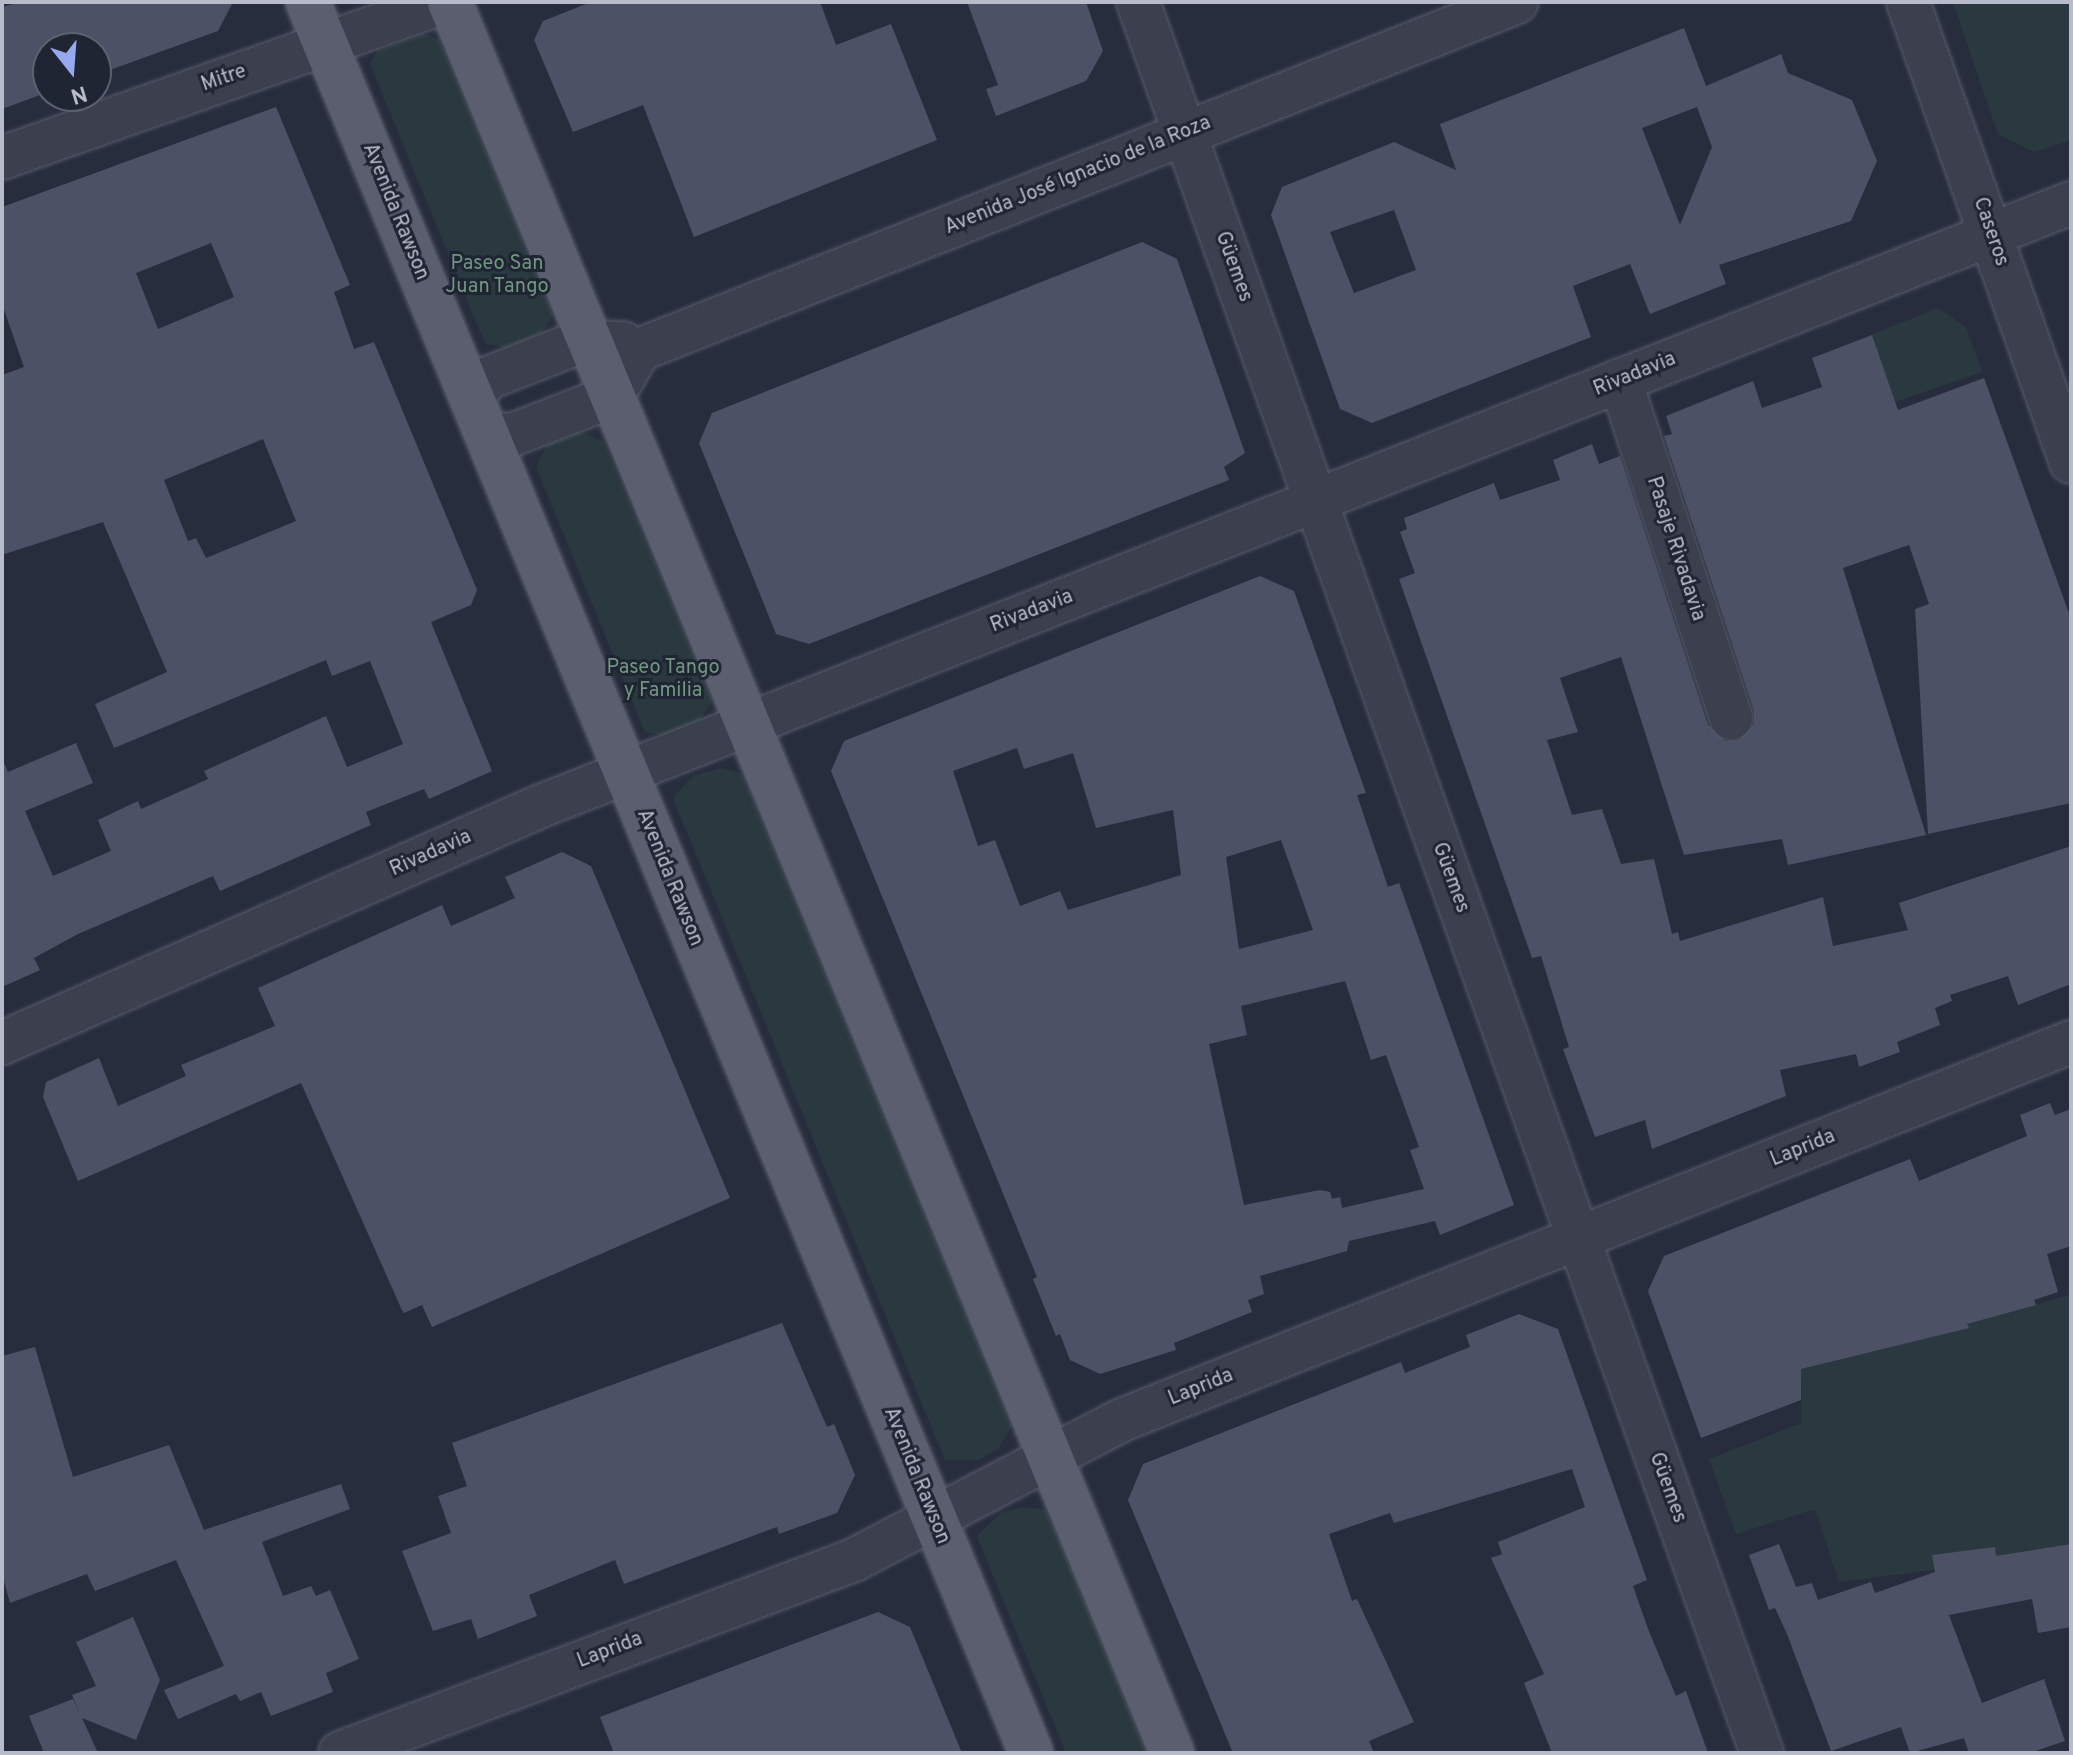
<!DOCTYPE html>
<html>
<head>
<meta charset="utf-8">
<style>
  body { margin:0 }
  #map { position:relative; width:2073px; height:1755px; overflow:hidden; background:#282d3e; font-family:Overpass,sans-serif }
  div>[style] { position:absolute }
  .green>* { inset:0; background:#2a393f }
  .building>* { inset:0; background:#4c5165 }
  .roads { filter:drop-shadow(0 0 2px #565b69) drop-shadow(0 0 2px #565b69) }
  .minor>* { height:42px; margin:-21px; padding:0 21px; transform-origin:21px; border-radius:21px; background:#3c404e }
  .primary>* { height:44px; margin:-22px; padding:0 22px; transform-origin:22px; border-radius:22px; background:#5a5e6e }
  span { translate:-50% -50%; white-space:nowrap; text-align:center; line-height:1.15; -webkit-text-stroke:6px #202533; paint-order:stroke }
  .street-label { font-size:20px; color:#b8bbc9 }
  .park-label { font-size:20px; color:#719781 }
  .frame { position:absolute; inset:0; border:4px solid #b8bbc9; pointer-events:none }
  .north { position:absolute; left:32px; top:32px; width:80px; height:80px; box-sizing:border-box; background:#202533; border:2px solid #5d616f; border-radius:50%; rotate:163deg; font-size:22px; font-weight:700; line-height:32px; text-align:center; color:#b8bbc9 }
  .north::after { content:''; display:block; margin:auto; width:28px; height:36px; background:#97a8ef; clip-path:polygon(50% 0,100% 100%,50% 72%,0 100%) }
</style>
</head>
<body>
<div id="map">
  <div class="green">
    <div style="clip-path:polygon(1953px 2px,2071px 2px,2071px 140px,2034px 152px,1998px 134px)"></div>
    <div style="clip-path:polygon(426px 33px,439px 40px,553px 315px,538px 339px,512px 350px,485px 343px,370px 64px,377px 51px)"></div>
    <div style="clip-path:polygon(1938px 308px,1966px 327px,1982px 372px,1895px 402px,1871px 335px)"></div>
    <div style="clip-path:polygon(580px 431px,604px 442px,712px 701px,699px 721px,668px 736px,645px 732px,536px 467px,548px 443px)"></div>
    <div style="clip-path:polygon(721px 768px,741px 773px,1011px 1427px,999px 1448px,979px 1460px,945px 1460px,673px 798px,693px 776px)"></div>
    <div style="clip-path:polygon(2071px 1294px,2071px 1544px,2025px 1558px,1839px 1582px,1815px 1509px,1736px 1534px,1709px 1459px,1802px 1423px,1800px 1322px,2034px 1300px,2036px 1305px)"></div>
    <div style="clip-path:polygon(1023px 1507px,1046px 1510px,1146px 1753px,1066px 1753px,977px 1536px,1001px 1513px)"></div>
  </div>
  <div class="building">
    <div style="clip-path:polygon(20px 2px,233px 2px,218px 31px,96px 75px,96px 48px,48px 48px,48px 92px,2px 109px,2px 7px)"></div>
    <div style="clip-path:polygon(591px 2px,820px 2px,836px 45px,891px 24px,937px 140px,694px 237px,643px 105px,573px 132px,534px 40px,543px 21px)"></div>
    <div style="clip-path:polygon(967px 2px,1086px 2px,1103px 51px,1086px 81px,996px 116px,986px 89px,998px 85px)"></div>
    <div style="clip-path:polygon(evenodd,1684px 28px,1706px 86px,1781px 54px,1788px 73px,1852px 100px,1877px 161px,1851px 221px,1719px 265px,1726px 284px,1650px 314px,1630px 264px,1573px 286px,1591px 337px,1372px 423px,1340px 409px,1271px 215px,1282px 187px,1394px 142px,1456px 170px,1440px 124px,1684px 28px,1697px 107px,1712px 147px,1680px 225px,1642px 128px,1697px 107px,1684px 28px,1394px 210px,1416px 270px,1354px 293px,1330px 232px,1394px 210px)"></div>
    <div style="clip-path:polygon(evenodd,276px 107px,350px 285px,334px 292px,354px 349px,374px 342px,477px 590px,471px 605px,431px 622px,492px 771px,429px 799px,424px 789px,366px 812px,371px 825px,220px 891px,213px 876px,78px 934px,34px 958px,40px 970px,2px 987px,2px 758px,8px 772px,76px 743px,93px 783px,25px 811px,53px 876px,111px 851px,98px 820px,138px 801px,141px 809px,208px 779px,204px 771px,326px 716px,347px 767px,403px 744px,370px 661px,332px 676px,326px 660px,114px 748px,95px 704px,167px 672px,103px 522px,2px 555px,2px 375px,24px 367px,2px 304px,2px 207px,276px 107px,211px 243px,234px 297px,158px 329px,136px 273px,211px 243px,276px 107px,263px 439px,296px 521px,206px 558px,196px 538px,188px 541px,164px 480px,263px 439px)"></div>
    <div style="clip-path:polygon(1142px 242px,1177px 259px,1245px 453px,1224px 467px,1229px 480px,809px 644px,776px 634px,699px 443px,712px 413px)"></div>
    <div style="clip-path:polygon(1872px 335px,1898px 410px,1984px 378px,2071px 619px,2071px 803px,1928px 834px,1915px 609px,1929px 604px,1909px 545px,1843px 568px,1926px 835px,1788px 865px,1782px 839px,1684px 855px,1621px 657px,1560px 678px,1578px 732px,1547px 740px,1572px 815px,1602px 809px,1621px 864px,1654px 859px,1672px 934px,1678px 932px,1680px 941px,1823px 897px,1833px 946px,1908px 930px,1899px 903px,2071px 846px,2071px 984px,2018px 1005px,2008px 976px,1950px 995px,1952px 1001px,1935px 1008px,1940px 1025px,1897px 1042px,1900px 1052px,1859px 1067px,1856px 1054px,1780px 1070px,1786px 1096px,1652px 1149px,1645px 1120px,1595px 1137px,1563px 1049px,1569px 1047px,1541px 956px,1532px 958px,1399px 579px,1415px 573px,1400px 532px,1407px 529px,1404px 518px,1494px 483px,1500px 500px,1560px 480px,1553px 460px,1592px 444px,1599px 464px,1620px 456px,1708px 725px,1725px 741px,1739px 740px,1754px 724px,1754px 711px,1664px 436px,1672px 434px,1666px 416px,1753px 381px,1762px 408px,1822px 387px,1812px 358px)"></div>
    <div style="clip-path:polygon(evenodd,1260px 576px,1294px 591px,1366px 793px,1357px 795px,1388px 887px,1399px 883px,1514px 1205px,1440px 1235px,1435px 1221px,1349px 1241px,1347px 1251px,1260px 1276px,1264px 1294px,1248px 1300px,1252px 1312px,1174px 1343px,1176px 1350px,1100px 1374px,1070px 1360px,1060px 1334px,1056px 1336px,1033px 1279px,1037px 1277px,831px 771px,844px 741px,1260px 576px,1017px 748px,1024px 769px,1073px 753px,1096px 828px,1173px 810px,1181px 875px,1068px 910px,1060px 891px,1020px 906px,995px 840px,978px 846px,953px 771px,1017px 748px,1260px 576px,1281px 840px,1313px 930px,1239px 949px,1226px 857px,1281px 840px,1260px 576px,1345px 981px,1371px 1060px,1386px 1055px,1419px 1147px,1410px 1150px,1424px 1189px,1342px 1208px,1340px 1197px,1332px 1199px,1330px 1192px,1320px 1190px,1244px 1205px,1209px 1044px,1247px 1035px,1241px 1006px,1345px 981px)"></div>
    <div style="clip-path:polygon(562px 852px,591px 866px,730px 1198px,432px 1327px,422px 1305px,404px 1313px,401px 1308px,301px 1083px,78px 1181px,43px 1097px,46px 1082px,99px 1058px,118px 1106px,186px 1076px,181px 1065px,275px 1026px,258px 988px,442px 905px,451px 926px,515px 898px,505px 877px)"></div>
    <div style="clip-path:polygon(2050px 1103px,2055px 1115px,2071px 1109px,2071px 1246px,2047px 1254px,2058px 1292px,2034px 1300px,2036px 1305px,1967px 1324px,1969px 1328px,1801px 1369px,1801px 1400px,1701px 1438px,1648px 1291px,1664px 1256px,1910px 1159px,1919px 1181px,2027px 1136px,2020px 1115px)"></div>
    <div style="clip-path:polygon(1519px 1314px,1558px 1329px,1647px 1580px,1633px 1586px,1648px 1629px,1676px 1696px,1686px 1691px,1708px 1753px,1552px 1753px,1524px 1683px,1544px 1674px,1491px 1558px,1502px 1554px,1498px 1542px,1585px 1507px,1572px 1469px,1394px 1523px,1390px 1513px,1329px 1534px,1352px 1601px,1357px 1599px,1414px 1722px,1369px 1741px,1374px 1753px,1233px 1753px,1128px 1500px,1143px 1464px,1401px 1362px,1405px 1373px,1470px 1347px,1466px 1335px)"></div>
    <div style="clip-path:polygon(782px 1323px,827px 1427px,834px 1424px,855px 1475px,837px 1513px,779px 1534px,777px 1527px,624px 1584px,615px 1560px,529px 1595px,537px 1616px,478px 1639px,471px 1619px,433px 1631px,402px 1551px,451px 1533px,438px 1496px,467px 1486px,452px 1443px)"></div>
    <div style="clip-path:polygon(35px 1347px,73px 1477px,169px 1445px,204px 1530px,341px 1484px,350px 1509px,262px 1542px,283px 1596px,311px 1586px,316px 1596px,330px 1590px,359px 1659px,326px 1673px,333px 1692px,271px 1716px,261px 1692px,240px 1701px,236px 1694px,178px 1719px,164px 1690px,224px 1666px,176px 1560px,95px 1591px,87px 1574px,10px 1603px,2px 1574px,2px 1356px)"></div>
    <div style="clip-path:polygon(1779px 1544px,1796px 1587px,1812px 1583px,1818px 1600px,1871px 1582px,1875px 1593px,1935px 1572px,1932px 1555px,1995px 1547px,1996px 1556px,2071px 1544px,2071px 1627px,2038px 1633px,2032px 1599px,1949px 1615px,1982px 1703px,2044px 1679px,2065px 1741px,2030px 1753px,1969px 1753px,1964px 1738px,1910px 1753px,1901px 1727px,1831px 1751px,1787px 1634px,1775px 1608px,1769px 1610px,1749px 1555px)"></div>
    <div style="clip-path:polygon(878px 1612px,910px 1627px,962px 1753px,614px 1753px,600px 1717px)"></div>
    <div style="clip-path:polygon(133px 1617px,160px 1680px,136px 1740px,82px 1718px,98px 1753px,44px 1753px,29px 1716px,73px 1699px,80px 1714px,72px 1695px,96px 1686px,76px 1642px)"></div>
  </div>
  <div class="roads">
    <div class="minor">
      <div style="left:1138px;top:2px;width:1859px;rotate:70.39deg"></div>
      <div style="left:1908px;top:2px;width:488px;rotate:70.5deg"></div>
      <div style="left:2px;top:158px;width:471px;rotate:-19.4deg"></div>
      <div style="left:1620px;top:380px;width:356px;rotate:71.8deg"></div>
      <div style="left:471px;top:397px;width:25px;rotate:-48deg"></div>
      <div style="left:488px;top:378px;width:99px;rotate:-21.4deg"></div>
      <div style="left:580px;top:342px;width:43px;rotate:1.3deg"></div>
      <div style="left:486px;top:434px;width:26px;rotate:2deg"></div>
      <div style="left:512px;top:435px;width:89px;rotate:-21.1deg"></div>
      <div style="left:595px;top:403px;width:35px;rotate:-40deg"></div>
      <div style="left:622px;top:380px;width:34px;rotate:-60deg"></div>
      <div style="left:639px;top:350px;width:944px;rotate:-21.62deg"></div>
      <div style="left:2px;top:1043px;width:589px;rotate:-23.74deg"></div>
      <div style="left:541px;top:806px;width:1645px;rotate:-21.51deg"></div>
      <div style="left:340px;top:1753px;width:549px;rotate:-20.58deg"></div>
      <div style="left:854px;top:1560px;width:302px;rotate:-27.6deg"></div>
      <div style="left:1122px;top:1420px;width:1022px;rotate:-21.72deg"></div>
    </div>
    <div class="primary">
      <div style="left:308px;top:2px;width:1894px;rotate:67.56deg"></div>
      <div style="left:450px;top:2px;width:1894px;rotate:67.59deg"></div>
    </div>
  </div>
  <div class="street-label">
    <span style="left:224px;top:79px;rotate:-19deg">Mitre</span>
    <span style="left:1078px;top:176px;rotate:-22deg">Avenida José Ignacio de la Roza</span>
    <span style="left:395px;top:212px;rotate:68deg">Avenida Rawson</span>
    <span style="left:1990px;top:232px;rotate:71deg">Caseros</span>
    <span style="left:1233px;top:267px;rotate:70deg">Güemes</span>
    <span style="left:1635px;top:375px;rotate:-22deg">Rivadavia</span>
    <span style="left:1675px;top:549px;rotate:72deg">Pasaje Rivadavia</span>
    <span style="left:1032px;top:612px;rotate:-21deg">Rivadavia</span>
    <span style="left:431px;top:854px;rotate:-24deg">Rivadavia</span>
    <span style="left:669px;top:878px;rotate:68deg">Avenida Rawson</span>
    <span style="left:1450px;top:878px;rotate:70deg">Güemes</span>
    <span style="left:1803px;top:1149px;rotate:-22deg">Laprida</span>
    <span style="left:1201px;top:1388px;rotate:-22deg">Laprida</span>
    <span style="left:916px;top:1476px;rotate:68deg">Avenida Rawson</span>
    <span style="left:1667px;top:1488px;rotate:70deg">Güemes</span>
    <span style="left:610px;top:1651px;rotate:-21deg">Laprida</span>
  </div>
  <div class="park-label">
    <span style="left:497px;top:276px">Paseo San<br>Juan Tango</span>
    <span style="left:663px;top:680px">Paseo Tango<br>y Familia</span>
  </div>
  <div class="frame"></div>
  <div class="north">N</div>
</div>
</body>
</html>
